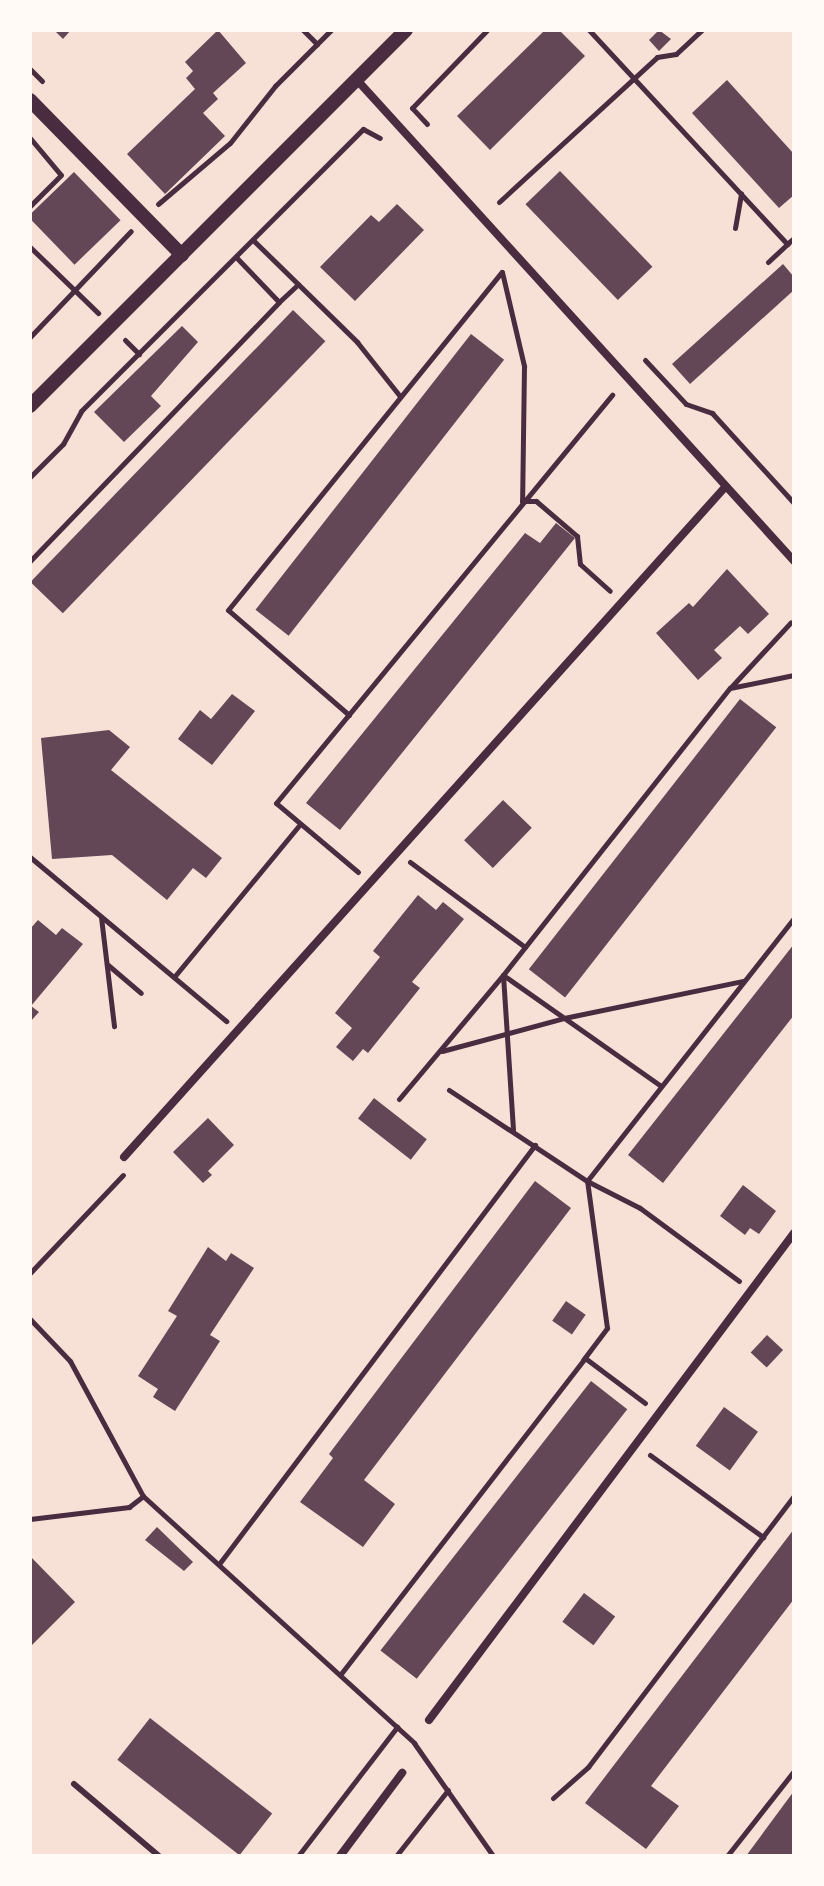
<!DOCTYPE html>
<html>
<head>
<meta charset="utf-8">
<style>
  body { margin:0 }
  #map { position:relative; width:824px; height:1886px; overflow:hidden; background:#f7e1d7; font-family:Manrope,sans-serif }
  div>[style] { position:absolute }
  .building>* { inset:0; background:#644757; transform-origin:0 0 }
  .path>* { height:5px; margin:-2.5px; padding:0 2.5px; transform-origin:2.5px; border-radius:2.5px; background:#4a2c40 }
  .service>* { height:6px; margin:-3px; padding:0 3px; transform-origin:3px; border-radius:3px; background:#4a2c40 }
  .minor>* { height:8px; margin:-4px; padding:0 4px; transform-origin:4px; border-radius:4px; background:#4a2c40 }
  .tertiary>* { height:14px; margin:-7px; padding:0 7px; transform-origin:7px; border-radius:7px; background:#4a2c40 }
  span { translate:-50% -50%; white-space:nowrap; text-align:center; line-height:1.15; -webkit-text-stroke:7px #fffaf5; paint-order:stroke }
  .frame { position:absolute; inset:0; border:32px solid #fffaf5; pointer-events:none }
</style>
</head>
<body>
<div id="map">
  <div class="building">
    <div style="clip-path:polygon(54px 30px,71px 30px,63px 39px)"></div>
    <div style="clip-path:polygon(218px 30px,246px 63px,213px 93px,218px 99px,203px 113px,225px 136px,165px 194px,127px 154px,195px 89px,186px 78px,193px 71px,185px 62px)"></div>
    <div style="clip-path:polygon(545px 30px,559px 30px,585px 56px,490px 150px,457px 116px)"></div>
    <div style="clip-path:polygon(659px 30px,671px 39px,659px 51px,649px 40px)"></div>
    <div style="clip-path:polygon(727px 80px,794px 154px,794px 195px,779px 208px,692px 113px)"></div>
    <div style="left:560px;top:171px;width:133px;height:48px;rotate:46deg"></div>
    <div style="left:74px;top:172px;width:67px;height:64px;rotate:46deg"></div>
    <div style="clip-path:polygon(397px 204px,424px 230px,355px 301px,320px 267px,371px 215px,379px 222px)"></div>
    <div style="clip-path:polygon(783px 264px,794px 277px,794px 290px,690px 384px,672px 364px)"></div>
    <div style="left:293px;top:310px;width:45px;height:378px;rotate:44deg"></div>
    <div style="clip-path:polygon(182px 326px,198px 342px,151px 396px,161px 406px,124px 442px,94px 412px)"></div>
    <div style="left:471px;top:334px;width:42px;height:350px;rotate:38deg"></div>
    <div style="clip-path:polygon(556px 523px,575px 538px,340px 830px,306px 803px,525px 533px,540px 543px)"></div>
    <div style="clip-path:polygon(727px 569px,769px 614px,748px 634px,740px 626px,714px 650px,722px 658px,698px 680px,656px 633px,689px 603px,693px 607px)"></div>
    <div style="clip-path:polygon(232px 694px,255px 711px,212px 765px,178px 739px,200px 710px,211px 719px)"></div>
    <div style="left:740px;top:699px;width:46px;height:343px;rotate:38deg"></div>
    <div style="clip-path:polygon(109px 730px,130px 747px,111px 770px,222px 858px,206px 878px,193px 868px,167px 900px,112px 855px,52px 859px,41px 738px)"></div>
    <div style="left:503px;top:800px;width:40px;height:56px;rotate:44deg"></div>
    <div style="clip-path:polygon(418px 895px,436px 910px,443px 902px,464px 919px,412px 982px,420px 988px,368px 1053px,363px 1049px,353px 1061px,336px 1047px,352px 1028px,335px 1013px,380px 957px,373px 951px)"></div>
    <div style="clip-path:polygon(38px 920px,56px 935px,62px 928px,83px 944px,31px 1006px,39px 1012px,30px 1022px,30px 929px)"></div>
    <div style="clip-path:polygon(794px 944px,794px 1015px,663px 1183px,628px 1155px)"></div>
    <div style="left:374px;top:1098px;width:67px;height:26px;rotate:38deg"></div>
    <div style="clip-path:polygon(208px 1118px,234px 1145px,208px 1171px,212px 1175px,203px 1183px,173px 1152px)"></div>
    <div style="clip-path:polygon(535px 1181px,571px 1208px,364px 1480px,395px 1504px,363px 1547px,300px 1502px,333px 1458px,329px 1454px)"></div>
    <div style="clip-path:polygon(743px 1185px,776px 1211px,759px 1234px,750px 1228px,745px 1235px,720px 1216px)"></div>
    <div style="clip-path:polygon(208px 1247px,226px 1261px,231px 1253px,254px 1268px,210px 1335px,220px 1341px,175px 1411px,153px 1397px,158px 1389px,138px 1376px,177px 1316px,168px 1311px)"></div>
    <div style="left:566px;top:1301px;width:24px;height:24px;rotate:35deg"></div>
    <div style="left:767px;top:1335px;width:22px;height:24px;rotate:43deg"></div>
    <div style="left:591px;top:1381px;width:46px;height:342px;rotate:38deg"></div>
    <div style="left:724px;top:1407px;width:42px;height:48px;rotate:36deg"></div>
    <div style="clip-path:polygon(157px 1527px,193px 1562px,184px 1571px,145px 1540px)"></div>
    <div style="clip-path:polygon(794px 1529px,794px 1599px,651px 1786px,679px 1806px,646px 1849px,585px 1803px)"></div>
    <div style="clip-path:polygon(30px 1556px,75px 1602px,30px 1647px)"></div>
    <div style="left:584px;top:1593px;width:39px;height:36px;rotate:37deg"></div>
    <div style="left:150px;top:1718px;width:155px;height:53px;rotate:38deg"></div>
    <div style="clip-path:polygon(794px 1791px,794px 1856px,746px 1856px)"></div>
  </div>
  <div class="path">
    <div style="left:303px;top:30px;width:20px;rotate:45deg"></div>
    <div style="left:589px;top:30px;width:292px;rotate:47.2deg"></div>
    <div style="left:787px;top:244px;width:9px;rotate:-41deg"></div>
    <div style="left:30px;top:69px;width:17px;rotate:45deg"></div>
    <div style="left:427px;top:124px;width:22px;rotate:-133deg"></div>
    <div style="left:412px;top:108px;width:108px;rotate:-46.1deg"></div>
    <div style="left:30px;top:138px;width:48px;rotate:50deg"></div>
    <div style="left:61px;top:175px;width:44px;rotate:135deg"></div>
    <div style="left:499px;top:202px;width:214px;rotate:-42.5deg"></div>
    <div style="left:657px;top:57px;width:19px;rotate:-9deg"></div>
    <div style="left:676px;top:54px;width:35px;rotate:-43deg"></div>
    <div style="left:158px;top:204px;width:94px;rotate:-40.3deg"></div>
    <div style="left:230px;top:143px;width:73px;rotate:-51.7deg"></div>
    <div style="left:275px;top:86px;width:79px;rotate:-45deg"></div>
    <div style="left:735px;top:228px;width:35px;rotate:-80deg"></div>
    <div style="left:253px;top:240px;width:146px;rotate:44.4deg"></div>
    <div style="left:357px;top:342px;width:68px;rotate:51.6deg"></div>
    <div style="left:30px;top:247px;width:95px;rotate:44.1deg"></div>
    <div style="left:768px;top:262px;width:26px;rotate:-43deg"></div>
    <div style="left:279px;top:302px;width:26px;rotate:-43deg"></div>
    <div style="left:30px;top:337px;width:146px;rotate:-46.4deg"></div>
    <div style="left:125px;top:340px;width:20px;rotate:45deg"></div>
    <div style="left:645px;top:360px;width:60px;rotate:47deg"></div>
    <div style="left:686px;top:404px;width:28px;rotate:19deg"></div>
    <div style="left:712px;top:413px;width:122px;rotate:47.7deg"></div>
    <div style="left:30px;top:477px;width:47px;rotate:-45deg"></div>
    <div style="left:63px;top:444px;width:38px;rotate:-61deg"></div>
    <div style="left:81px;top:411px;width:399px;rotate:-45deg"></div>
    <div style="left:363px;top:129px;width:19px;rotate:28deg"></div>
    <div style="left:30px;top:561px;width:359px;rotate:-46.1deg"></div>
    <div style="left:279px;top:302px;width:62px;rotate:-133.7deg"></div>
    <div style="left:731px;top:687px;width:88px;rotate:-47.3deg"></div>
    <div style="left:349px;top:715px;width:160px;rotate:-139deg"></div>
    <div style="left:228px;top:610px;width:435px;rotate:-51deg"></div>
    <div style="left:502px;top:272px;width:97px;rotate:76.8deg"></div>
    <div style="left:524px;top:366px;width:135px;rotate:90.8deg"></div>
    <div style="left:522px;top:501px;width:14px"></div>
    <div style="left:536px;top:501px;width:54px;rotate:40.5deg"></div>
    <div style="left:577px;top:536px;width:28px;rotate:84deg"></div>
    <div style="left:580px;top:564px;width:40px;rotate:42deg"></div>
    <div style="left:30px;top:857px;width:256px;rotate:39.9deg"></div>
    <div style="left:410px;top:862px;width:143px;rotate:36.5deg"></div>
    <div style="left:358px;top:872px;width:107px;rotate:-139.9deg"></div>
    <div style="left:276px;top:803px;width:529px;rotate:-50.53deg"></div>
    <div style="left:101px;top:917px;width:110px;rotate:83.2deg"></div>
    <div style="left:108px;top:965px;width:43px;rotate:40.3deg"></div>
    <div style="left:174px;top:977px;width:198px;rotate:-50.5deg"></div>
    <div style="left:442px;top:1051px;width:126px;rotate:-15.1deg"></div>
    <div style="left:564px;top:1018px;width:183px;rotate:-11.7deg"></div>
    <div style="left:661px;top:1086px;width:193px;rotate:-144.9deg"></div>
    <div style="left:503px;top:975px;width:366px;rotate:-51.7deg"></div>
    <div style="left:730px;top:688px;width:65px;rotate:-11.5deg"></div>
    <div style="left:449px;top:1090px;width:165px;rotate:33.4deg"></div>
    <div style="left:587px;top:1181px;width:59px;rotate:27deg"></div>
    <div style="left:640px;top:1208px;width:123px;rotate:36.4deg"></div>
    <div style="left:399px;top:1099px;width:162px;rotate:-50deg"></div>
    <div style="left:503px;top:975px;width:155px;rotate:86.3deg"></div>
    <div style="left:30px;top:1273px;width:135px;rotate:-46.5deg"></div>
    <div style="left:30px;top:1319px;width:58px;rotate:46.4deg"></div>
    <div style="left:70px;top:1361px;width:153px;rotate:61.6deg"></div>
    <div style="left:143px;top:1496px;width:367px;rotate:42.3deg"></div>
    <div style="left:414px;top:1743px;width:138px;rotate:55deg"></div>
    <div style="left:583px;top:1360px;width:40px;rotate:-53deg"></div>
    <div style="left:607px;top:1328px;width:148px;rotate:-97.7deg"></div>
    <div style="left:587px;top:1181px;width:335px;rotate:-51.8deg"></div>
    <div style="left:650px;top:1455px;width:140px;rotate:36deg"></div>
    <div style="left:30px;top:1519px;width:100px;rotate:-6.9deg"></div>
    <div style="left:129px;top:1507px;width:18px;rotate:-38deg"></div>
    <div style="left:219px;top:1564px;width:525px;rotate:-52.98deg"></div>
    <div style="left:340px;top:1675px;width:401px;rotate:-52.3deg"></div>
    <div style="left:585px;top:1358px;width:75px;rotate:36.9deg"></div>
    <div style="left:553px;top:1798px;width:47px;rotate:-41.5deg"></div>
    <div style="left:588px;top:1767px;width:340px;rotate:-52.8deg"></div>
    <div style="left:298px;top:1856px;width:163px;rotate:-52.5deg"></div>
    <div style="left:396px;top:1856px;width:84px;rotate:-51.8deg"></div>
    <div style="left:727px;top:1856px;width:108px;rotate:-51.8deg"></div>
  </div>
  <div class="service">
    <div style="left:74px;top:1784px;width:111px;rotate:40.3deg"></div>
  </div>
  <div class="minor">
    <div style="left:357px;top:80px;width:650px;rotate:47.74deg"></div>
    <div style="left:124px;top:1157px;width:901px;rotate:-48.1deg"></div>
    <div style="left:429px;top:1720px;width:609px;rotate:-53.15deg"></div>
    <div style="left:340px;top:1856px;width:104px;rotate:-53.2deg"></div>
  </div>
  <div class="tertiary">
    <div style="left:30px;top:100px;width:217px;rotate:45.6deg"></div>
    <div style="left:30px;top:406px;width:532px;rotate:-45deg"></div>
  </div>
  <div class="frame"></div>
</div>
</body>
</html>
